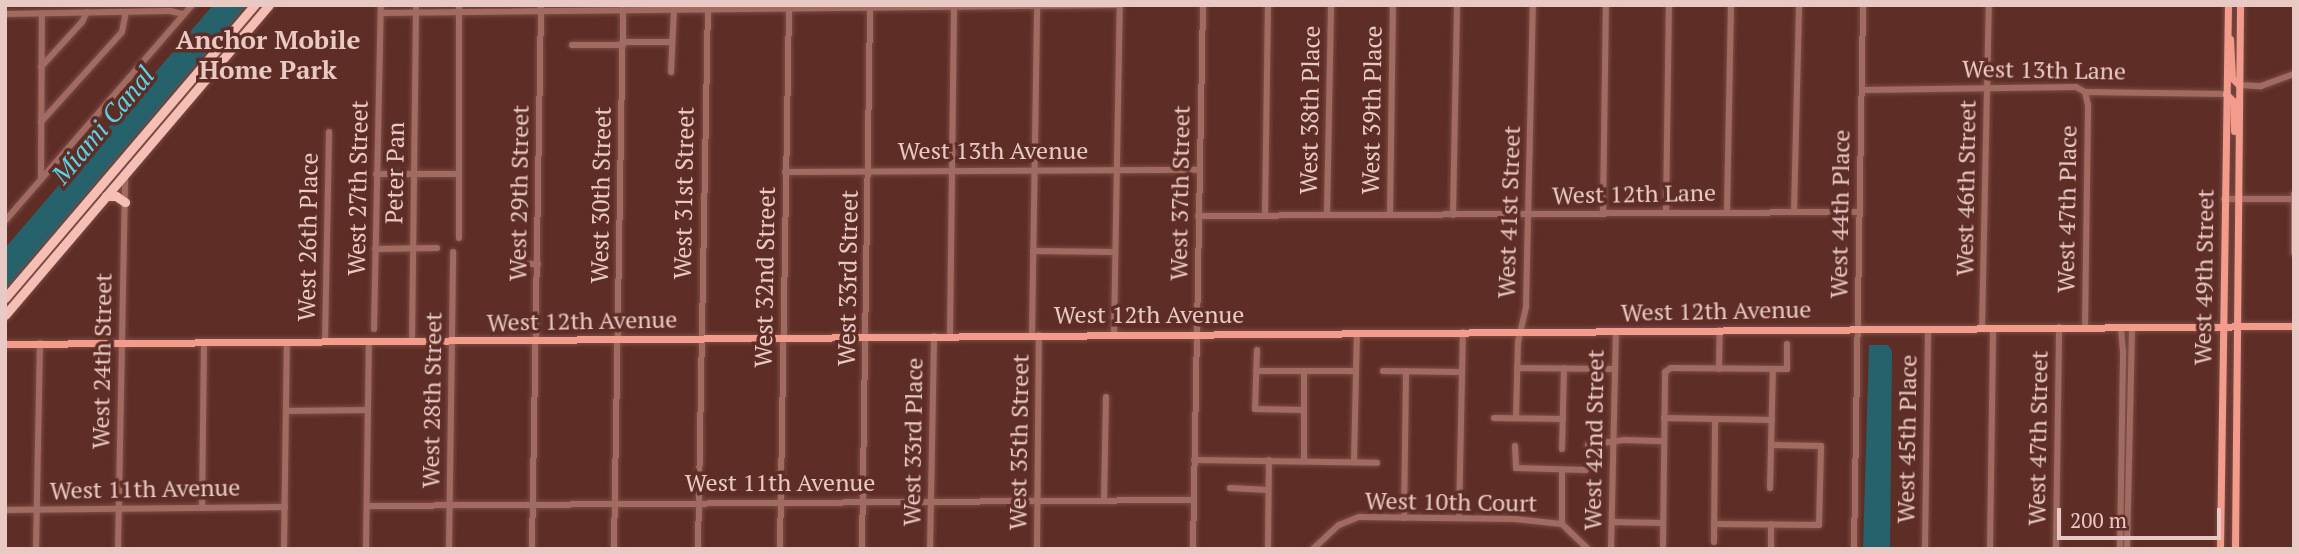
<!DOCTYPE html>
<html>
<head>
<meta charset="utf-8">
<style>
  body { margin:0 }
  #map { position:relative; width:2299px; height:554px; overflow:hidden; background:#5e2d25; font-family:"PT Serif",serif }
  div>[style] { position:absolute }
  .water>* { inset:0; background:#25626c }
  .roads { filter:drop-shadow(0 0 2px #7a4c45) drop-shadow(0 0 2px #7a4c45) }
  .minor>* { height:6px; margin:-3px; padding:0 3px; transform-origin:3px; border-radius:3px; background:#a16b61 }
  .major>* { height:7px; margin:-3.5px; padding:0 3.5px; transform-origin:3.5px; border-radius:3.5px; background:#f39c8c }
  .highway>* { height:9px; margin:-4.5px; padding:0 4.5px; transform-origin:4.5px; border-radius:4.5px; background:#f5bfb5 }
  span { translate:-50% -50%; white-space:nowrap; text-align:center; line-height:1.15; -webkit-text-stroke:7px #5e2d25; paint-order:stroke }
  .street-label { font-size:24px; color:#e8c9c3 }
  .neighbourhood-label { font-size:26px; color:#e8c9c3; font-weight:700 }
  .water-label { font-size:26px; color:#56d4e9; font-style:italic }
  .frame { position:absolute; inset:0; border:7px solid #e8c9c3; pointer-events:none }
  .scale { position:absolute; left:2057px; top:508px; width:164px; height:32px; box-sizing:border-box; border:4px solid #e8c9c3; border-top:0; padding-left:9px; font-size:21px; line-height:24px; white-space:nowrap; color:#e8c9c3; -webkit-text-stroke:5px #5e2d25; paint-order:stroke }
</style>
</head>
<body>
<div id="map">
  <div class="water">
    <div style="clip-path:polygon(213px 5px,247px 5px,5px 290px,5px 248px)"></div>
    <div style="clip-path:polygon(1869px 345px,1888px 345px,1892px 351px,1890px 549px,1863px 549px)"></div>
  </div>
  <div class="roads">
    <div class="minor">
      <div style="left:381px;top:13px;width:740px;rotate:-0.62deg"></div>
      <div style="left:5px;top:14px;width:165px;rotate:-1deg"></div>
      <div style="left:170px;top:11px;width:13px;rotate:13deg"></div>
      <div style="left:623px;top:42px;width:49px"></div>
      <div style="left:572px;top:45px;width:51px"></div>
      <div style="left:41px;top:67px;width:61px;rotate:-47.7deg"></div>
      <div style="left:82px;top:22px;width:11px;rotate:-63deg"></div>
      <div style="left:671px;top:72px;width:63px;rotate:-87.3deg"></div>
      <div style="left:2239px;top:85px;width:22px;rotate:3deg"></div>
      <div style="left:2261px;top:86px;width:35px;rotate:-20deg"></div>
      <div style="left:1862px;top:90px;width:214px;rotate:-0.8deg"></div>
      <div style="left:2076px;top:87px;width:10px;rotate:29deg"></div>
      <div style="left:2085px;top:92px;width:141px;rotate:0.8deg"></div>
      <div style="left:41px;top:122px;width:121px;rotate:-48deg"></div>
      <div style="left:122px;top:32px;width:20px;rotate:-79deg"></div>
      <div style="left:785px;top:172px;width:415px;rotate:-0.3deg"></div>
      <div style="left:376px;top:174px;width:83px"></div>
      <div style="left:41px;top:179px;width:166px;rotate:-89.7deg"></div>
      <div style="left:2294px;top:194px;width:59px;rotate:90deg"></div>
      <div style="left:2224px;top:199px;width:70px"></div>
      <div style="left:1727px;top:212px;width:207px;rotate:-88.9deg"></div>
      <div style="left:1794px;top:212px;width:207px;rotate:-88.6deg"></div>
      <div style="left:1603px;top:213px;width:208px;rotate:-89.2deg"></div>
      <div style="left:1666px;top:213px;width:208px;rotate:-89.2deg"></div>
      <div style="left:1327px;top:215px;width:210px;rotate:-88.9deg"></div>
      <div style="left:1390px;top:215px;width:210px;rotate:-89.2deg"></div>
      <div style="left:1453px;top:215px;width:210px;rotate:-88.9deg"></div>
      <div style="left:1198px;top:216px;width:662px;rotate:-0.35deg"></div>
      <div style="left:1265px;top:216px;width:211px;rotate:-89.2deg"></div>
      <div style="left:5px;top:221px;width:286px;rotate:-49.1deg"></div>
      <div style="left:459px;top:238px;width:233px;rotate:-90deg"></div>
      <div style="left:375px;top:249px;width:62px;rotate:-0.9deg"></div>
      <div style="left:1033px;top:251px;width:82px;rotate:0.7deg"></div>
      <div style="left:519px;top:264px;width:19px"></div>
      <div style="left:2085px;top:327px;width:222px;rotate:-89.2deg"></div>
      <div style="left:2088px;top:105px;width:13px;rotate:-103deg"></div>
      <div style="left:374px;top:329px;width:324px;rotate:-88.8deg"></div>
      <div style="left:1982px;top:329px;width:324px;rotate:-88.8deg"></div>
      <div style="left:1114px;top:334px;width:329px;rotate:-89deg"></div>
      <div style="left:1032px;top:335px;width:329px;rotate:-89.1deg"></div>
      <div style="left:950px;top:336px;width:331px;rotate:-89.3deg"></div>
      <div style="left:325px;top:342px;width:210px;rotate:-88.9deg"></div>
      <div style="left:412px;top:342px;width:337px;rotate:-89.3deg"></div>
      <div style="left:1257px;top:350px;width:59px;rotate:91.9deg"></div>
      <div style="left:1255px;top:409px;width:49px;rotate:1.2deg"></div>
      <div style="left:1517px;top:368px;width:97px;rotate:0.6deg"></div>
      <div style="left:1719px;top:369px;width:39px;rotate:-89deg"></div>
      <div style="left:1256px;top:371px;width:100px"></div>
      <div style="left:1383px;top:371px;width:79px;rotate:0.7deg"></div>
      <div style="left:286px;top:411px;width:82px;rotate:-0.7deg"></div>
      <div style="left:1494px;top:418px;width:69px;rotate:0.8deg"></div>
      <div style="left:1516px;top:418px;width:76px;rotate:-88.5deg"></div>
      <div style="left:1518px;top:342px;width:37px;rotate:-77deg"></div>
      <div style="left:1526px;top:306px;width:301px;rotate:-88.7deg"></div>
      <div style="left:1664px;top:418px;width:108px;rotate:1.1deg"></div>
      <div style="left:1588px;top:445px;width:37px;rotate:-8deg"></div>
      <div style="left:1625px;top:440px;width:38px;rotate:2deg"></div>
      <div style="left:1515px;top:446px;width:22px;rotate:87deg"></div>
      <div style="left:1516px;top:468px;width:70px;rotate:1.6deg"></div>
      <div style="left:1562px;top:449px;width:81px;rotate:-88.6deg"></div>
      <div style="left:1194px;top:460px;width:183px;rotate:0.9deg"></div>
      <div style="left:1304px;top:461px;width:90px;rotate:-90deg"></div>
      <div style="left:1354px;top:462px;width:129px;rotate:-88.7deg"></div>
      <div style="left:1562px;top:471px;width:53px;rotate:90deg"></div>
      <div style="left:1230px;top:488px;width:38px;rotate:3deg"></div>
      <div style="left:1770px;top:488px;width:119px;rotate:-88.6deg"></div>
      <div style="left:1104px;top:500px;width:103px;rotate:-88.9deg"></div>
      <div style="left:367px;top:506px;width:826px;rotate:-0.42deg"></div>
      <div style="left:202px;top:508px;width:166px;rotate:-89.3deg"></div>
      <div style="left:5px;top:510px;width:280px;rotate:-0.6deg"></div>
      <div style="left:1404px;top:518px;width:147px;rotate:-89.2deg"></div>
      <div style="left:1459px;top:518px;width:186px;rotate:-88.8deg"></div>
      <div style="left:1612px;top:522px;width:51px;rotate:1.1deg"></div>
      <div style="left:1714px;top:524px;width:105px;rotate:0.5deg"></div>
      <div style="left:1819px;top:525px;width:79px;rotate:-88.5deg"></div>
      <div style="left:1821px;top:446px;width:49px;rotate:-178.8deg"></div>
      <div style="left:1771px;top:524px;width:25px;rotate:90deg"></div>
      <div style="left:1714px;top:542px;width:123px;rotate:-89.5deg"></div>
      <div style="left:1663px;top:545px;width:173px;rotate:-89.3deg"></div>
      <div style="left:1665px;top:372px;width:7px;rotate:-34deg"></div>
      <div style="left:1671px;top:368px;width:116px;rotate:0.5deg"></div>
      <div style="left:1787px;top:369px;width:25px;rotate:-90deg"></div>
      <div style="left:36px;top:549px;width:206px;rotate:-88.9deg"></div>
      <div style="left:118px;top:549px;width:375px;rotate:-88.9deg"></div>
      <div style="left:284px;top:549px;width:207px;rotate:-89.2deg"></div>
      <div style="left:366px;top:549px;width:207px;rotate:-89.2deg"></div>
      <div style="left:449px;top:549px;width:297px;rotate:-89.2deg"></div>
      <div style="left:532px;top:549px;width:544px;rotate:-89.05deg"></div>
      <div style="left:614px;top:549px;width:539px;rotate:-89.04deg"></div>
      <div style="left:698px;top:549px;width:544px;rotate:-88.95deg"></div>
      <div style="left:780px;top:549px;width:544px;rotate:-89.05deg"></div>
      <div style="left:862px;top:549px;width:542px;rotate:-89.15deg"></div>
      <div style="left:930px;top:549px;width:213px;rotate:-88.9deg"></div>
      <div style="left:1037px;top:549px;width:214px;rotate:-89.5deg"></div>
      <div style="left:1193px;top:549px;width:544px;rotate:-88.95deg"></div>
      <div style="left:1268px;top:549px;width:89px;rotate:-89.4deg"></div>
      <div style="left:1313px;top:549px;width:35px;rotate:-43deg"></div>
      <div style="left:1339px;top:525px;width:22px;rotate:-22deg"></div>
      <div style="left:1359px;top:517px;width:156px;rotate:0.7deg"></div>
      <div style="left:1515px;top:519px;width:47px;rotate:6.1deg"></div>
      <div style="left:1562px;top:524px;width:36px;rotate:44deg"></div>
      <div style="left:1611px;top:549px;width:218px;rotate:-88.7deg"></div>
      <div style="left:1854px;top:549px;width:544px;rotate:-89.05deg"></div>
      <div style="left:1925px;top:549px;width:220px;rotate:-89.2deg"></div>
      <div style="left:1990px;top:549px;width:221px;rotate:-89.2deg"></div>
      <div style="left:2056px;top:549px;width:222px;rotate:-89.2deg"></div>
      <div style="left:2120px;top:549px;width:197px;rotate:-89.1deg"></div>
      <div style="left:2123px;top:352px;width:25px;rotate:-95deg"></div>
      <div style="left:2127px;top:549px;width:222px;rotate:-88.7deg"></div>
    </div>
    <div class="major">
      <div style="left:2230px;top:39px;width:39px;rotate:87deg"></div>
      <div style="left:2232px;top:78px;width:10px;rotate:45deg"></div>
      <div style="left:2226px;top:94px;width:10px;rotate:45deg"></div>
      <div style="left:2233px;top:101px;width:30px;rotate:88deg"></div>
      <div style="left:5px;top:344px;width:2289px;rotate:-0.45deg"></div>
      <div style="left:2220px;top:549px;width:544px;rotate:-89.16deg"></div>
      <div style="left:2235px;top:549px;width:544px;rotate:-89.47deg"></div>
    </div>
    <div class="highway">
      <div style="left:106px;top:196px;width:10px"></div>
      <div style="left:116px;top:196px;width:11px;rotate:34deg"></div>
      <div style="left:5px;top:298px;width:385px;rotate:-49.6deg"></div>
      <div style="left:5px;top:315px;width:407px;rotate:-49.6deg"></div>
    </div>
  </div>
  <div class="street-label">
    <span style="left:2044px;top:70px;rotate:1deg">West 13th Lane</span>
    <span style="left:1310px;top:110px;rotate:-89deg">West 38th Place</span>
    <span style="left:1372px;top:110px;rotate:-89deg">West 39th Place</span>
    <span style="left:993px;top:151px">West 13th Avenue</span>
    <span style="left:395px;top:173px;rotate:-89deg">Peter Pan</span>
    <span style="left:358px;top:188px;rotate:-89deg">West 27th Street</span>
    <span style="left:1966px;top:188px;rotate:-89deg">West 46th Street</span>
    <span style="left:519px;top:193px;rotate:-89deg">West 29th Street</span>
    <span style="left:684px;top:193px;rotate:-89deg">West 31st Street</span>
    <span style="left:1180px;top:193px;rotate:-89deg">West 37th Street</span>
    <span style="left:1634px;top:194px;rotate:-1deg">West 12th Lane</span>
    <span style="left:601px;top:195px;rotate:-89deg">West 30th Street</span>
    <span style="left:2067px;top:209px;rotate:-89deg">West 47th Place</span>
    <span style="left:1509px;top:212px;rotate:-88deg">West 41st Street</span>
    <span style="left:1840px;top:214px;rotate:-89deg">West 44th Place</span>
    <span style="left:308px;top:237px;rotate:-89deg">West 26th Place</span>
    <span style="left:765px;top:277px;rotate:-89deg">West 32nd Street</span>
    <span style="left:2204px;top:277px;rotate:-89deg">West 49th Street</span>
    <span style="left:848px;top:278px;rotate:-89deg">West 33rd Street</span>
    <span style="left:1716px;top:311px;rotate:-1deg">West 12th Avenue</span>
    <span style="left:1149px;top:315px">West 12th Avenue</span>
    <span style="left:582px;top:321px;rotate:-1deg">West 12th Avenue</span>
    <span style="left:102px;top:361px;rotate:-89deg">West 24th Street</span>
    <span style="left:432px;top:400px;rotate:-89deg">West 28th Street</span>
    <span style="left:2038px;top:438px;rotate:-89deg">West 47th Street</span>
    <span style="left:1907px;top:439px;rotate:-89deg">West 45th Place</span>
    <span style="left:1594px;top:440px;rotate:-89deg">West 42nd Street</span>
    <span style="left:913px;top:442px;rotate:-89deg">West 33rd Place</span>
    <span style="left:1019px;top:442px;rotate:-89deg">West 35th Street</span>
    <span style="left:780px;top:483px">West 11th Avenue</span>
    <span style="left:145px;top:489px;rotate:-1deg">West 11th Avenue</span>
    <span style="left:1451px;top:502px;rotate:1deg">West 10th Court</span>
  </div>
  <div class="neighbourhood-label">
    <span style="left:268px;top:55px">Anchor Mobile<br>Home Park</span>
  </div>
  <div class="water-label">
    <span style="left:103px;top:125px;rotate:-50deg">Miami Canal</span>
  </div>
  <div class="frame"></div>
  <div class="scale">200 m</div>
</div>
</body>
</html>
